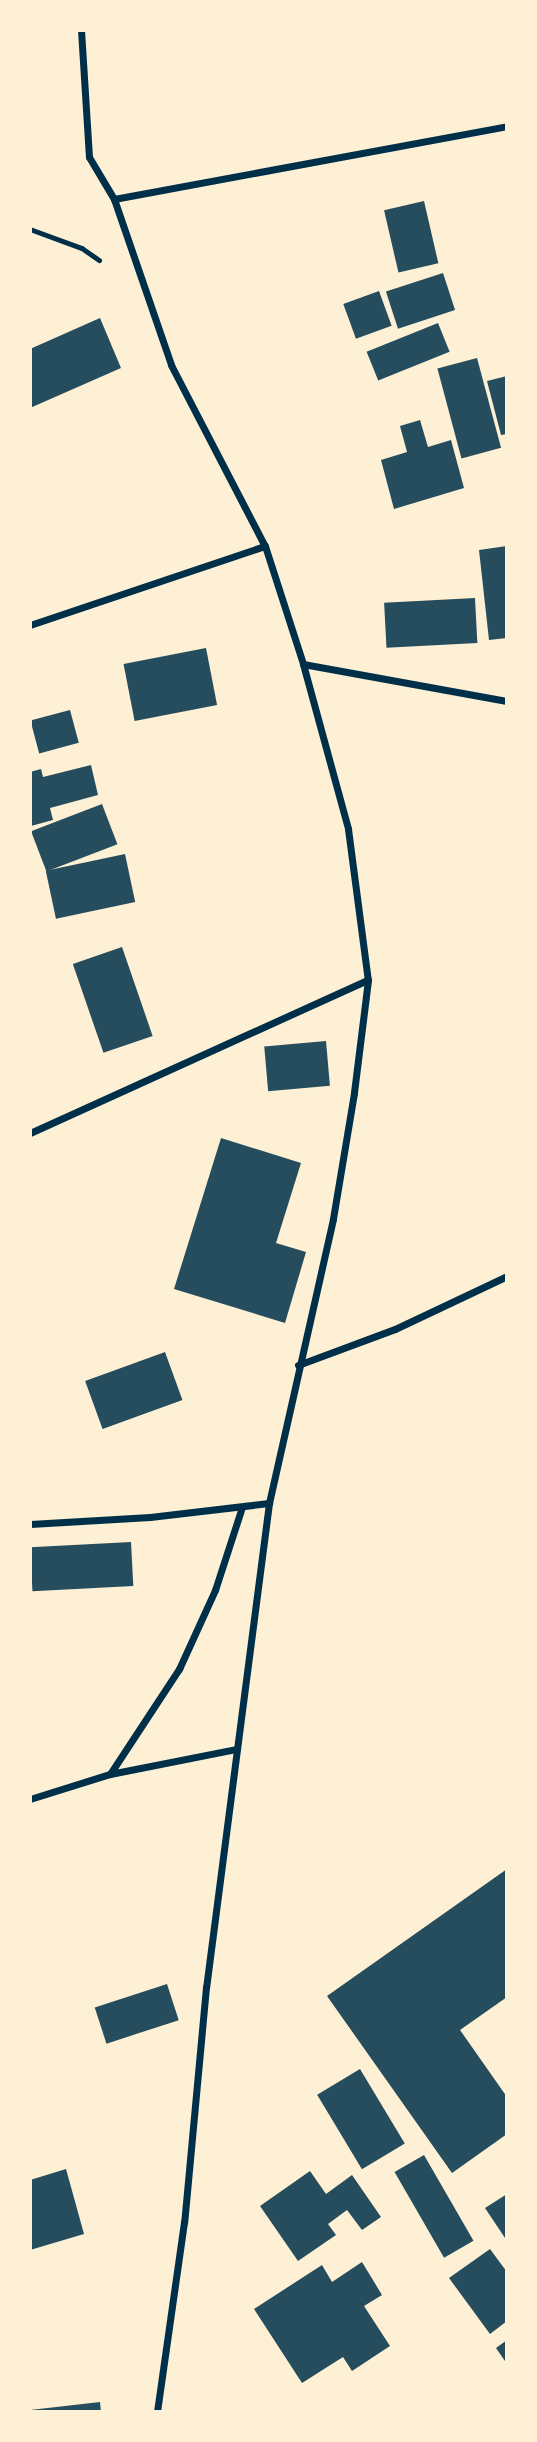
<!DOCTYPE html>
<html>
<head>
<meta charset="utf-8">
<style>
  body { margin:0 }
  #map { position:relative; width:537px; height:2442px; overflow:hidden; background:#fdf0d5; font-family:Overpass,sans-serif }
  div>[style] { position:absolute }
  .building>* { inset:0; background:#264d5e; transform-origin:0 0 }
  .path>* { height:4.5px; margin:-2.25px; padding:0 2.25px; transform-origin:2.25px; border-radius:2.25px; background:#003049 }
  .minor>* { height:7px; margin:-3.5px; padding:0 3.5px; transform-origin:3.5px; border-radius:3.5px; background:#003049 }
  span { translate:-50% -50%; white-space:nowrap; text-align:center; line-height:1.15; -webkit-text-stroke:5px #fdf0d5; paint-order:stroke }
  .frame { position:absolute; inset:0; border:32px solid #fdf0d5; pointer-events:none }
</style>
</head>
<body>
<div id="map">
  <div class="building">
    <div style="left:424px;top:201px;width:64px;height:41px;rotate:77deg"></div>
    <div style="left:443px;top:273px;width:39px;height:60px;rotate:72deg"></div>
    <div style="left:379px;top:291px;width:37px;height:38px;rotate:70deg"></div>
    <div style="clip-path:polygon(100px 318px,121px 368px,30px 408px,30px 349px)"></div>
    <div style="left:438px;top:323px;width:31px;height:77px;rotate:68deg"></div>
    <div style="left:477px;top:358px;width:93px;height:41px;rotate:75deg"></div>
    <div style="clip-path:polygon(507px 376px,507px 434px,501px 435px,487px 381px)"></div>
    <div style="clip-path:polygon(420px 420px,428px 447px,451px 440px,464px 488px,394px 509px,381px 460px,407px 452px,400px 426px)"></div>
    <div style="clip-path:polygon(507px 546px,507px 638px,489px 640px,479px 550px)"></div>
    <div style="left:475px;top:598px;width:45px;height:91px;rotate:87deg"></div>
    <div style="left:206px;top:648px;width:58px;height:84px;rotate:79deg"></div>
    <div style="left:70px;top:710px;width:34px;height:41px;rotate:75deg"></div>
    <div style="clip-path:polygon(91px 765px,98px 795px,50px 808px,53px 820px,31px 826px,30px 772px,41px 769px,43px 777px)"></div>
    <div style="left:102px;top:804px;width:43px;height:76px;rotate:69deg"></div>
    <div style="left:125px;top:854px;width:49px;height:81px;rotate:78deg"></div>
    <div style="left:122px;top:947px;width:94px;height:52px;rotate:71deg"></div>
    <div style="left:326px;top:1041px;width:45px;height:62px;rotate:85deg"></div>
    <div style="clip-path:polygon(221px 1138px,301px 1163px,276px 1243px,306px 1252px,285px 1323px,174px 1289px)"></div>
    <div style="left:165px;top:1352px;width:51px;height:85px;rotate:70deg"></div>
    <div style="left:131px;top:1542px;width:44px;height:101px;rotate:87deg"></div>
    <div style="clip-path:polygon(507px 1869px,507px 1997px,460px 2030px,507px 2097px,507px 2134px,452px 2173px,327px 1996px)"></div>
    <div style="left:167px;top:1984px;width:38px;height:76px;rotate:72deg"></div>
    <div style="left:360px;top:2069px;width:87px;height:50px;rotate:59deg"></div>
    <div style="left:424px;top:2155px;width:99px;height:34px;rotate:60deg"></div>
    <div style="clip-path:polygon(66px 2169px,84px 2234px,30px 2250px,30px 2180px)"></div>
    <div style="clip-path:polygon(310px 2171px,326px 2194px,352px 2175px,381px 2217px,362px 2230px,347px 2210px,328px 2224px,336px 2235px,298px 2261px,260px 2206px)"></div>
    <div style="clip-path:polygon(507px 2194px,507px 2241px,485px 2208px)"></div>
    <div style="clip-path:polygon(490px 2249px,507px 2272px,507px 2321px,490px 2334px,449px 2278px)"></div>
    <div style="clip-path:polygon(362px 2262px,382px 2295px,364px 2306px,390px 2346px,352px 2371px,343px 2357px,302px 2383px,254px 2309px,322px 2265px,332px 2282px)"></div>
    <div style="clip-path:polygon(507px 2340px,507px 2364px,496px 2348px)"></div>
    <div style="clip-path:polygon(100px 2402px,101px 2412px,30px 2412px,30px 2410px)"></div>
  </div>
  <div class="path">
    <div style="left:30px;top:229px;width:55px;rotate:20.1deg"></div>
    <div style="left:82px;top:248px;width:21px;rotate:35deg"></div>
  </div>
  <div class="minor">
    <div style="left:81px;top:30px;width:127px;rotate:86.4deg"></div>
    <div style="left:89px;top:157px;width:49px;rotate:59.2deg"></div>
    <div style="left:114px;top:199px;width:176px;rotate:71deg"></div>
    <div style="left:171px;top:365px;width:204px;rotate:62.6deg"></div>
    <div style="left:265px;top:546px;width:124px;rotate:72.1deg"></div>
    <div style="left:303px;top:664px;width:171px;rotate:74.7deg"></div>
    <div style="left:348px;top:829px;width:152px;rotate:82.5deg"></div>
    <div style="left:368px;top:980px;width:114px;rotate:97.1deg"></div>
    <div style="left:354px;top:1093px;width:128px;rotate:99.5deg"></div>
    <div style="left:333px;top:1219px;width:291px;rotate:102.7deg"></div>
    <div style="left:269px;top:1503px;width:488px;rotate:97.4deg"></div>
    <div style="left:206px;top:1987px;width:236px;rotate:95.3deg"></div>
    <div style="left:184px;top:2222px;width:192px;rotate:98.1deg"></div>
    <div style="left:114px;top:199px;width:400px;rotate:-10.5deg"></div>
    <div style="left:30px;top:625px;width:248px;rotate:-18.6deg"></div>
    <div style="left:303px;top:664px;width:207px;rotate:10.3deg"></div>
    <div style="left:30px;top:1133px;width:371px;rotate:-24.4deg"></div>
    <div style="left:298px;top:1365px;width:103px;rotate:-20.4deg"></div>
    <div style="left:395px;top:1329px;width:124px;rotate:-25.3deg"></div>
    <div style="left:30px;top:1524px;width:120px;rotate:-3.3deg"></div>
    <div style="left:150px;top:1517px;width:120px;rotate:-6.7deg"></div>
    <div style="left:110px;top:1774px;width:126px;rotate:-56.7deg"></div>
    <div style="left:179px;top:1669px;width:87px;rotate:-65.5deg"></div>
    <div style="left:215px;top:1590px;width:87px;rotate:-72deg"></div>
    <div style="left:30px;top:1799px;width:84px;rotate:-17.4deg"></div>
    <div style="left:110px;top:1774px;width:128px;rotate:-11.2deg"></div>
  </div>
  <div class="frame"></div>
</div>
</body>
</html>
